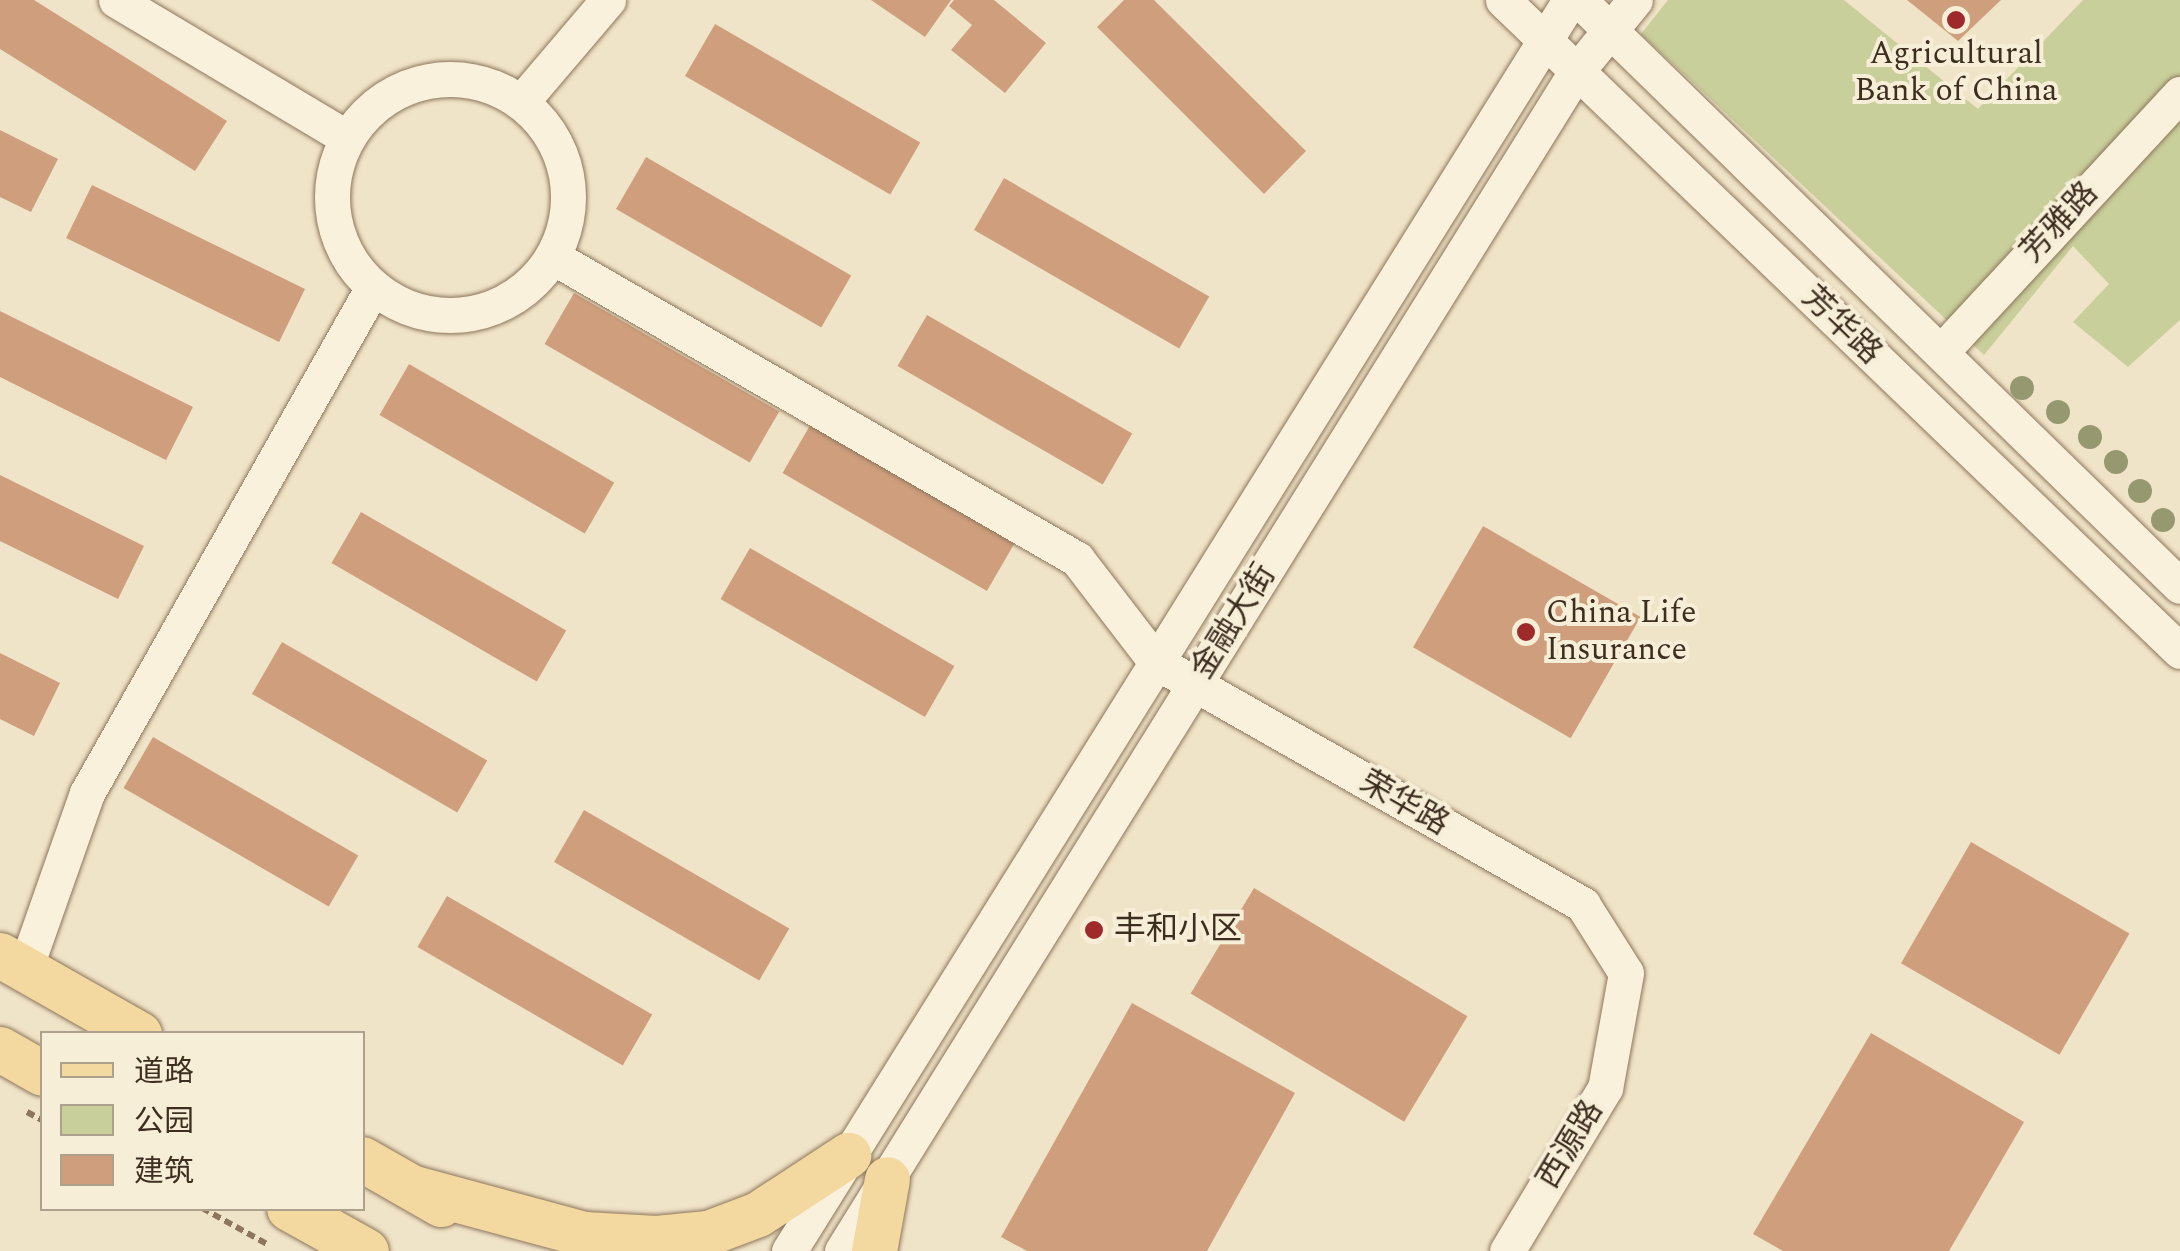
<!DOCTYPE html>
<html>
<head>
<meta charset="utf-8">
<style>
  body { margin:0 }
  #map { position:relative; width:2180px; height:1251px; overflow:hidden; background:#f0e4c8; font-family:Spectral,"Noto Sans SC",serif }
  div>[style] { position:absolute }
  .green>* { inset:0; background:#c9cf9b }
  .building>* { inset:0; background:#cf9f7d; transform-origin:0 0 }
  .path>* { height:6px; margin-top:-3px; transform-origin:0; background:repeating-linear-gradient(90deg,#8d765c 0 8px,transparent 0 13px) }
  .roads { filter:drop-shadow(0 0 2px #8d765c) drop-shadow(0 0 2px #8d765c) }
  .minor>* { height:35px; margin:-17.5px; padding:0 17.5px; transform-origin:17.5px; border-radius:17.5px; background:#faf1dc }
  .minor>.ring { margin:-17.5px; padding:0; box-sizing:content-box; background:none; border:35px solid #faf1dc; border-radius:50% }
  .major>* { height:45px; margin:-22.5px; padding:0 22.5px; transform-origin:22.5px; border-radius:22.5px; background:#f3d9a0 }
  .trees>* { width:24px; height:24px; margin:-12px; border-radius:50%; background:#96986f }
  .dots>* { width:28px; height:28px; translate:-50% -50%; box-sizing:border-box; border:5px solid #f7eed8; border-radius:50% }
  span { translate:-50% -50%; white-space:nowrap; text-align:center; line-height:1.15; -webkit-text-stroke:8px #f7eed8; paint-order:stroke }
  .poi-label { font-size:32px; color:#3d2e20 }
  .left { translate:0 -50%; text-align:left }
  .street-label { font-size:32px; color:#3d2e20 }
  .legend { position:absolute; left:40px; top:1031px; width:325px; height:180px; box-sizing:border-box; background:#f7eed8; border:2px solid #ada18e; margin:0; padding:12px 18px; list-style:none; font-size:30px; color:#3d2e20 }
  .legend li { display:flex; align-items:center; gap:20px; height:50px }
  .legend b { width:50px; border:2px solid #ada18e }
</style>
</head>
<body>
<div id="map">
  <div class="green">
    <div style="clip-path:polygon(1668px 0,1844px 0,1978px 109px,2083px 0,2180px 0,2180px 320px,2128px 367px,2073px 322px,2109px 284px,2073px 246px,1984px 355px,1641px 34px)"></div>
  </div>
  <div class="building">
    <div style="clip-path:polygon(0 0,34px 0,227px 121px,195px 171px,0 49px)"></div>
    <div style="clip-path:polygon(871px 0,951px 0,925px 37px)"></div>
    <div style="clip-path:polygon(954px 0,994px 0,1046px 43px,1005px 93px,951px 50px,972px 25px,949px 6px)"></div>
    <div style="clip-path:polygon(1124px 0,1154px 0,1306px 151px,1264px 194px,1097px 27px)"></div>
    <div style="clip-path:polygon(1907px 0,2001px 0,1958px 41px)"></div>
    <div style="left:715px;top:24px;width:237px;height:60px;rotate:30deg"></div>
    <div style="clip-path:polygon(0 130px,58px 159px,31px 212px,0 197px)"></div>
    <div style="left:646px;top:157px;width:237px;height:60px;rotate:30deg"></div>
    <div style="left:1004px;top:178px;width:237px;height:60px;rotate:30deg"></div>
    <div style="left:92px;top:185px;width:237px;height:59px;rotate:26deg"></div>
    <div style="left:574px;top:293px;width:237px;height:59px;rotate:30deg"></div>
    <div style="clip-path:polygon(0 311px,193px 407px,166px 460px,0 377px)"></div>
    <div style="left:927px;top:315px;width:237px;height:59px;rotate:30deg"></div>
    <div style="left:409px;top:364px;width:237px;height:59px;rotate:30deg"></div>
    <div style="left:812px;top:422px;width:236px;height:59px;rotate:30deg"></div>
    <div style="clip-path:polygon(0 475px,144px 546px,118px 599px,0 541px)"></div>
    <div style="left:361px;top:512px;width:237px;height:59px;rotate:30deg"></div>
    <div style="left:1483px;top:526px;width:182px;height:140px;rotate:30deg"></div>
    <div style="left:750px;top:548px;width:236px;height:59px;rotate:30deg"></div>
    <div style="left:282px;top:642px;width:237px;height:60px;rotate:30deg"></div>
    <div style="clip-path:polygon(0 653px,60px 683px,34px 736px,0 719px)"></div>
    <div style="left:153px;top:737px;width:237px;height:59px;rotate:30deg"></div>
    <div style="left:584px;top:810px;width:237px;height:60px;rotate:30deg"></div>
    <div style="left:1971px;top:842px;width:183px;height:140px;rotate:30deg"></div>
    <div style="left:1254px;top:888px;width:249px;height:123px;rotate:31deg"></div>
    <div style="left:447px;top:896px;width:237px;height:59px;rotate:30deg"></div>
    <div style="clip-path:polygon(1132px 1003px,1295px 1093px,1207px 1251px,1027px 1251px,1001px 1237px)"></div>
    <div style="clip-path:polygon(1871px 1033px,2024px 1122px,1949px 1251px,1783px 1251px,1753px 1234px)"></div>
  </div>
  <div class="path">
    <div style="left:27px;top:1112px;width:17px;rotate:28deg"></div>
    <div style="left:202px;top:1208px;width:74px;rotate:29deg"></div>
  </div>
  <div class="roads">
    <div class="minor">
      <div style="left:116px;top:0;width:268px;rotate:30.8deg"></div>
      <div style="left:1503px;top:0;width:939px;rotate:43.88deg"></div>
      <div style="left:1579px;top:0;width:839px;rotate:44.28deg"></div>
      <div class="ring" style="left:332px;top:79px;width:201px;height:201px"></div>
      <div style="left:522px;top:101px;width:133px;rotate:-49.6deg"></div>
      <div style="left:553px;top:257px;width:605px;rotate:29.96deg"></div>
      <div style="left:1077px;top:559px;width:130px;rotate:52.5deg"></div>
      <div style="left:1156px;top:662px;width:491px;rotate:29.6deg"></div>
      <div style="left:1583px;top:905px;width:80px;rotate:57.7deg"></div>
      <div style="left:1626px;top:973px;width:117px;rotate:100.3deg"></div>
      <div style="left:1605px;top:1088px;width:190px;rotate:121deg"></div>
      <div style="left:1941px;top:352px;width:352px;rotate:-47.2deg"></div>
      <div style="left:25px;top:969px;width:187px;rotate:-70.6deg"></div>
      <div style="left:87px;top:793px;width:581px;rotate:-60.52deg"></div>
      <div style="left:789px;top:1251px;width:1475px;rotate:-58.02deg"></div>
      <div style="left:842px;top:1251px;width:1389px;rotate:-58.1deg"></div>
      <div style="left:1576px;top:72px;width:93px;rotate:-50.7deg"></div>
    </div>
    <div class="major">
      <div style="left:0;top:955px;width:160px;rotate:29.6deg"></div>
      <div style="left:0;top:1049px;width:48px;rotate:29.7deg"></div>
      <div style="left:362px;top:1159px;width:91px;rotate:29.7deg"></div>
      <div style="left:414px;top:1188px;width:176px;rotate:15.1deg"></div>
      <div style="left:584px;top:1234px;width:72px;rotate:3.2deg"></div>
      <div style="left:656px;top:1238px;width:52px;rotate:-5.5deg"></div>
      <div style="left:708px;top:1233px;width:53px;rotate:-20.8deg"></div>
      <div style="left:758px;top:1214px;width:108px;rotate:-33.2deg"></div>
      <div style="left:289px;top:1208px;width:88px;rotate:29.2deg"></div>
      <div style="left:874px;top:1251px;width:73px;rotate:-79.8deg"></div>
    </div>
  </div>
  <div class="trees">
    <div style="left:2022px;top:388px"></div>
    <div style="left:2058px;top:412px"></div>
    <div style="left:2090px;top:437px"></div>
    <div style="left:2116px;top:462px"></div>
    <div style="left:2140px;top:491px"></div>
    <div style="left:2163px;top:520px"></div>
  </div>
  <div class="dots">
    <div style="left:1956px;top:20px;background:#9e2a2b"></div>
    <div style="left:1526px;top:632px;background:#9e2a2b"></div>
    <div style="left:1094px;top:930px;background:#9e2a2b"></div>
  </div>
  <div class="poi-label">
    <span style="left:1956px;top:73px">Agricultural<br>Bank of China</span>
    <span class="left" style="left:1546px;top:632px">China Life<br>Insurance</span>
    <span class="left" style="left:1114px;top:930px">丰和小区</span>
  </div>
  <div class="street-label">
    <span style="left:2060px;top:223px;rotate:-47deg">芳雅路</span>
    <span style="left:1841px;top:326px;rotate:44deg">芳华路</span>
    <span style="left:1234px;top:622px;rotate:-58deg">金融大街</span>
    <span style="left:1404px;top:804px;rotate:30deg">荣华路</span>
    <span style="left:1571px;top:1145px;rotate:-59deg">西源路</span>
  </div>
  <ul class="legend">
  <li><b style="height:12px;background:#f3d9a0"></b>道路</li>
  <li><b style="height:28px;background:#c9cf9b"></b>公园</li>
  <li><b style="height:28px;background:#cf9f7d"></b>建筑</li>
  </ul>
</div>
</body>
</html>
